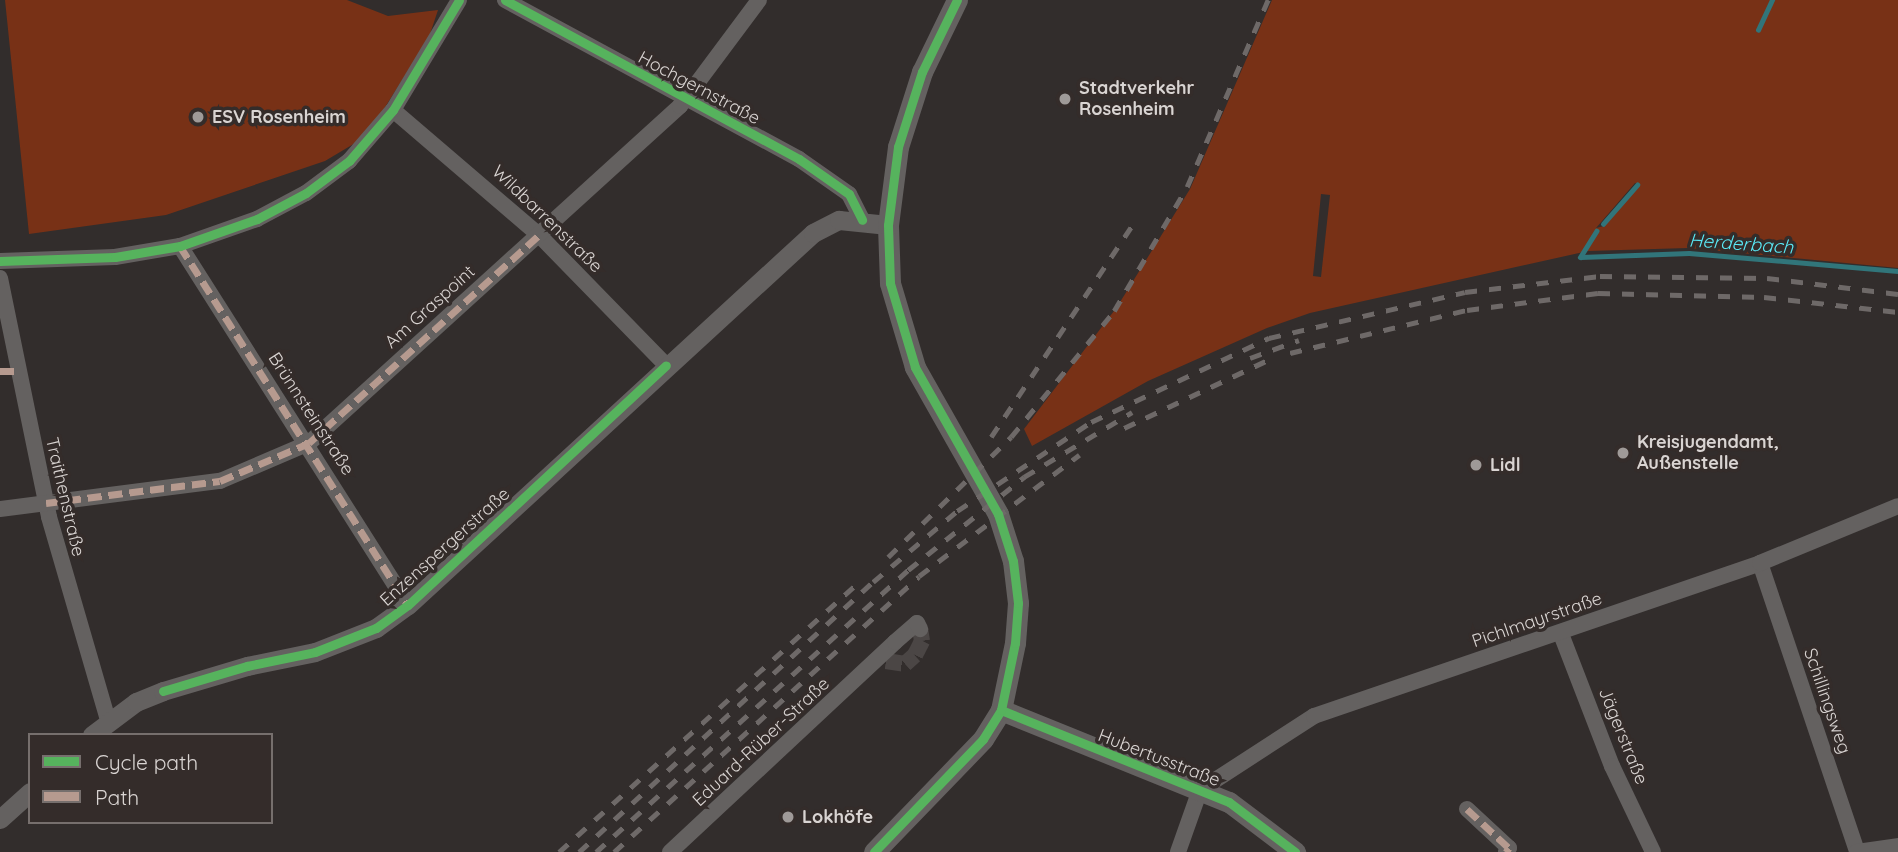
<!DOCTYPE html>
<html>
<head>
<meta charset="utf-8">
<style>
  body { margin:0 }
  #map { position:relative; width:1898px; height:852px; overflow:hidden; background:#322d2c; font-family:Quicksand,sans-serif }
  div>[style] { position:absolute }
  .green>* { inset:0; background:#783116 }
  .stream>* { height:4.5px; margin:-2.25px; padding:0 2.25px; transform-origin:2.25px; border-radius:2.25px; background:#31757a }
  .minor-tunnel>* { height:16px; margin-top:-8px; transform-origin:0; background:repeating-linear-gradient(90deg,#4b4645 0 16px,transparent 0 24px) }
  .minor>* { height:16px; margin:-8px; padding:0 8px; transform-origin:8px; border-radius:8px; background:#646160 }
  .tertiary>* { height:19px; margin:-9.5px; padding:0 9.5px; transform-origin:9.5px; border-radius:9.5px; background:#646160 }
  .secondary>* { height:21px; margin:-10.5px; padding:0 10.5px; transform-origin:10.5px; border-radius:10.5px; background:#646160 }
  .rail>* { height:4.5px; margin-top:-2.25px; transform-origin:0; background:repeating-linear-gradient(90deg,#6e6968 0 12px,transparent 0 24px) }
  .quiet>* { height:7px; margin-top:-3.5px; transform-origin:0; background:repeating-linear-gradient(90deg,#b69a8f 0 14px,transparent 0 21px) }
  .cycleway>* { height:9px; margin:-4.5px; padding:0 4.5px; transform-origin:4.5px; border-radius:4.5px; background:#56b35d }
  .dots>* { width:19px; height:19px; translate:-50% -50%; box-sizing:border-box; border:4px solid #342c2a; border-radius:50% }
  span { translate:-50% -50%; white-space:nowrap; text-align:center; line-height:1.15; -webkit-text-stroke:7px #342c2a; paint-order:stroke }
  .street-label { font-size:18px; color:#d9d4d2 }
  .poi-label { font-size:18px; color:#d9d4d2; font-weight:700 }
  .left { translate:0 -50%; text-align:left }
  .water-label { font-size:19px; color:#5ae9f6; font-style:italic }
  .legend { position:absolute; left:28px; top:733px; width:245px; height:91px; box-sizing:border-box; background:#342c2a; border:2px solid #766f6d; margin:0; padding:9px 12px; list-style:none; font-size:21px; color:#d9d4d2 }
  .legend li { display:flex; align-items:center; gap:14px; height:35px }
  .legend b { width:35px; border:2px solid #766f6d }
</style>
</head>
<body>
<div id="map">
  <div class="green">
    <div style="clip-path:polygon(5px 0,347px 0,388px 16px,438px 10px,429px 37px,367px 136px,325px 161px,166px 215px,29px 234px)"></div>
    <div style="clip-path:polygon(evenodd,1272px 0,1898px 0,1898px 268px,1688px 248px,1588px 251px,1310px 313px,1267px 328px,1148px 381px,1032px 446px,1024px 429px,1117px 307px,1190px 189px,1272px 0,1635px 183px,1640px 185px,1604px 226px,1596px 228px,1635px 183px,1272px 0,1321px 194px,1330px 195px,1321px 277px,1313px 276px,1321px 194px)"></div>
  </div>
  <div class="stream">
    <div style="left:1758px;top:30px;width:33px;rotate:-65deg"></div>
    <div style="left:1603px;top:224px;width:52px;rotate:-48.9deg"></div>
    <div style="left:1597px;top:231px;width:31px;rotate:122deg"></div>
    <div style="left:1581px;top:257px;width:108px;rotate:-2.1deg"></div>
    <div style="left:1689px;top:253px;width:210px;rotate:4.9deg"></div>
  </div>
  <div class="minor-tunnel">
    <div style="left:886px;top:661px;width:19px;rotate:9deg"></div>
    <div style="left:905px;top:664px;width:13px;rotate:-42deg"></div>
    <div style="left:915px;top:655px;width:16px;rotate:-63deg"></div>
    <div style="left:922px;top:641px;width:12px;rotate:-99deg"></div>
  </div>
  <div class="minor">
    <div style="left:505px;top:0;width:334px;rotate:28.4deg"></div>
    <div style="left:799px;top:159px;width:61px;rotate:35deg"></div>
    <div style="left:849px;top:194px;width:29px;rotate:63deg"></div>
    <div style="left:393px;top:110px;width:192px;rotate:40.6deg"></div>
    <div style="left:539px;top:235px;width:182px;rotate:45.7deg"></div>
    <div style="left:180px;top:246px;width:425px;rotate:57.6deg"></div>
    <div style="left:0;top:261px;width:115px;rotate:-2deg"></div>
    <div style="left:115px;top:257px;width:66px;rotate:-9.6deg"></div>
    <div style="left:180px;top:246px;width:82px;rotate:-19.3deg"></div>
    <div style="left:257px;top:219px;width:55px;rotate:-28deg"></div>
    <div style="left:306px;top:193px;width:54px;rotate:-36.7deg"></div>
    <div style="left:349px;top:161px;width:67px;rotate:-49.2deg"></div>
    <div style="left:393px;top:110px;width:128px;rotate:-59deg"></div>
    <div style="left:0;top:278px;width:244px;rotate:78.4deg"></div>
    <div style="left:49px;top:517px;width:211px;rotate:73.8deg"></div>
    <div style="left:0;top:509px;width:222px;rotate:-7.3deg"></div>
    <div style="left:220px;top:481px;width:97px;rotate:-23.1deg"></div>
    <div style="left:309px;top:443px;width:501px;rotate:-42.25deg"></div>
    <div style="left:680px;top:106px;width:132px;rotate:-53.3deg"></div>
    <div style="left:1760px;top:563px;width:305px;rotate:71.4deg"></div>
    <div style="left:1561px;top:634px;width:142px;rotate:68.9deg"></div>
    <div style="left:1612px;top:766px;width:95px;rotate:64.5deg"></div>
    <div style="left:1467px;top:809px;width:57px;rotate:42.9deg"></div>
    <div style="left:1509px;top:848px;width:5px;rotate:127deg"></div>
    <div style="left:670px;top:852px;width:308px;rotate:-43deg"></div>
    <div style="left:895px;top:642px;width:29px;rotate:-41deg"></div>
    <div style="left:917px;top:623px;width:7px;rotate:63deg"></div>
    <div style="left:1178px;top:852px;width:66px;rotate:-70.5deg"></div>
    <div style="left:1200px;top:790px;width:136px;rotate:-33deg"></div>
    <div style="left:1314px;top:716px;width:472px;rotate:-18.9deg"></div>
    <div style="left:1760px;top:563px;width:149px;rotate:-22.4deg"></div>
    <div style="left:1857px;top:852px;width:41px;rotate:-8.3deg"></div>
  </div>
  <div class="tertiary">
    <div style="left:92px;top:735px;width:55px;rotate:-36.9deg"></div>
    <div style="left:136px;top:702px;width:29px;rotate:-22deg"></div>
    <div style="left:163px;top:691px;width:88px;rotate:-16.6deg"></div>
    <div style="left:247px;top:666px;width:69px;rotate:-11.6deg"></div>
    <div style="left:315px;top:652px;width:66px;rotate:-21.5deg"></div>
    <div style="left:376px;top:628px;width:39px;rotate:-36deg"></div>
    <div style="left:408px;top:605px;width:550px;rotate:-42.57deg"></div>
    <div style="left:813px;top:233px;width:29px;rotate:-27deg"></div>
    <div style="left:839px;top:220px;width:49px;rotate:5.8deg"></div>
    <div style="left:0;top:819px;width:40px;rotate:-42deg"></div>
  </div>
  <div class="secondary">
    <div style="left:1001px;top:710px;width:246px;rotate:22deg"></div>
    <div style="left:1229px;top:802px;width:83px;rotate:37.1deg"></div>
    <div style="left:874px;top:852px;width:157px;rotate:-46deg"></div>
    <div style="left:983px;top:739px;width:34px;rotate:-58deg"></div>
    <div style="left:1001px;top:710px;width:68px;rotate:-78.2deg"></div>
    <div style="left:1015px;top:643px;width:40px;rotate:-85.7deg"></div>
    <div style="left:1018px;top:603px;width:42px;rotate:-96.8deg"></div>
    <div style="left:1013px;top:561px;width:49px;rotate:-107.7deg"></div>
    <div style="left:998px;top:514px;width:169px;rotate:-119.5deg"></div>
    <div style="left:915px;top:367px;width:88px;rotate:-106.6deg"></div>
    <div style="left:890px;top:283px;width:58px;rotate:-92deg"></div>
    <div style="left:888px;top:225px;width:79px;rotate:-82.7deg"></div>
    <div style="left:898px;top:147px;width:79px;rotate:-72.3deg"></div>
    <div style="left:922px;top:72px;width:80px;rotate:-64.1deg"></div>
  </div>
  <div class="rail">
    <div style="left:1290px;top:353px;width:182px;rotate:-13.7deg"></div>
    <div style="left:1467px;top:310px;width:132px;rotate:-7.4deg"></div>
    <div style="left:1598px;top:293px;width:166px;rotate:1.4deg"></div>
    <div style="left:1764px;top:297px;width:135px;rotate:6.4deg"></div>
    <div style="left:1250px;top:358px;width:52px;rotate:-20.2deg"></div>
    <div style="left:1124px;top:428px;width:157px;rotate:-25.3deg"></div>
    <div style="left:991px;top:437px;width:256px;rotate:-56.3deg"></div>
    <div style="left:888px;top:557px;width:172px;rotate:-44.3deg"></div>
    <div style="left:1011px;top:437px;width:163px;rotate:-50.7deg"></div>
    <div style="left:1114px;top:311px;width:144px;rotate:-59.5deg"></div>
    <div style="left:1187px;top:187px;width:204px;rotate:-66.6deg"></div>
    <div style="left:559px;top:852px;width:404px;rotate:-42deg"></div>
    <div style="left:579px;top:852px;width:399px;rotate:-42.6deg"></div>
    <div style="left:873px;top:582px;width:110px;rotate:-40.2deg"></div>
    <div style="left:957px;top:511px;width:161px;rotate:-33.6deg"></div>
    <div style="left:1091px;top:422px;width:197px;rotate:-25.3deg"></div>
    <div style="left:1269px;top:338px;width:201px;rotate:-13.2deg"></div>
    <div style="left:1465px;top:292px;width:136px;rotate:-6.8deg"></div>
    <div style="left:1600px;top:276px;width:167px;rotate:0.7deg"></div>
    <div style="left:1767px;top:278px;width:132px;rotate:7deg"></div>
    <div style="left:596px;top:852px;width:421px;rotate:-42.1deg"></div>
    <div style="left:908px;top:570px;width:149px;rotate:-38.7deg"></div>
    <div style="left:1024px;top:477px;width:126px;rotate:-31deg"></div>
    <div style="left:614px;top:852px;width:411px;rotate:-42.1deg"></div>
    <div style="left:919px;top:576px;width:201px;rotate:-37.1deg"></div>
  </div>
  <div class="quiet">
    <div style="left:180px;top:246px;width:425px;rotate:57.6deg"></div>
    <div style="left:0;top:371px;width:17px"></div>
    <div style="left:46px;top:503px;width:175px;rotate:-7.2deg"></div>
    <div style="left:220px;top:481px;width:97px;rotate:-23.1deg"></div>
    <div style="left:309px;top:443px;width:310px;rotate:-42.1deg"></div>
    <div style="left:1467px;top:809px;width:57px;rotate:42.9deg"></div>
    <div style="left:1509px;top:848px;width:5px;rotate:127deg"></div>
  </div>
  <div class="cycleway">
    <div style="left:505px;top:0;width:334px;rotate:28.4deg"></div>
    <div style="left:799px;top:159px;width:61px;rotate:35deg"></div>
    <div style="left:849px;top:194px;width:29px;rotate:63deg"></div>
    <div style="left:0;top:261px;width:115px;rotate:-2deg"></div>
    <div style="left:115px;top:257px;width:66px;rotate:-9.6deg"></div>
    <div style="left:180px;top:246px;width:82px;rotate:-19.3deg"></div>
    <div style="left:257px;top:219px;width:55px;rotate:-28deg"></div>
    <div style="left:306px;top:193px;width:54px;rotate:-36.7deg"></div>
    <div style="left:349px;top:161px;width:67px;rotate:-49.2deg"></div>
    <div style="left:393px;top:110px;width:128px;rotate:-59deg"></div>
    <div style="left:163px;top:691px;width:88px;rotate:-16.6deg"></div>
    <div style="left:247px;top:666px;width:69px;rotate:-11.6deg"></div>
    <div style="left:315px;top:652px;width:66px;rotate:-21.5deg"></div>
    <div style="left:376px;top:628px;width:39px;rotate:-36deg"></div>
    <div style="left:408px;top:605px;width:352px;rotate:-42.9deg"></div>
    <div style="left:1001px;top:710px;width:246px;rotate:22deg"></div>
    <div style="left:1229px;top:802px;width:83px;rotate:37.1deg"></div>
    <div style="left:874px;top:852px;width:157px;rotate:-46deg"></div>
    <div style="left:983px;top:739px;width:34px;rotate:-58deg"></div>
    <div style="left:1001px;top:710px;width:68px;rotate:-78.2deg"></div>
    <div style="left:1015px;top:643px;width:40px;rotate:-85.7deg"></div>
    <div style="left:1018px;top:603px;width:42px;rotate:-96.8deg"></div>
    <div style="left:1013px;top:561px;width:49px;rotate:-107.7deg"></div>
    <div style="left:998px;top:514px;width:169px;rotate:-119.5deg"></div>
    <div style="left:915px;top:367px;width:88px;rotate:-106.6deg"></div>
    <div style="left:890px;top:283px;width:58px;rotate:-92deg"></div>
    <div style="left:888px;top:225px;width:79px;rotate:-82.7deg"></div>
    <div style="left:898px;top:147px;width:79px;rotate:-72.3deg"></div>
    <div style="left:922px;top:72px;width:80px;rotate:-64.1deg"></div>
  </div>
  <div class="dots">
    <div style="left:1065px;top:99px;background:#9f9a98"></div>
    <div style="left:198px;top:117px;background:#9f9a98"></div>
    <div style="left:1623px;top:453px;background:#9f9a98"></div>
    <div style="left:1476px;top:465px;background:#9f9a98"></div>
    <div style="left:788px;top:817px;background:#9f9a98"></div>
  </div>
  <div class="street-label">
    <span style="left:699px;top:88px;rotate:28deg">Hochgernstraße</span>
    <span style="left:547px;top:219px;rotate:44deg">Wildbarrenstraße</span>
    <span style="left:430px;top:307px;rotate:-42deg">Am Graspoint</span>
    <span style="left:311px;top:414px;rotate:57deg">Brünnsteinstraße</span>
    <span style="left:65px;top:497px;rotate:77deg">Traithenstraße</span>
    <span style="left:445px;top:547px;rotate:-42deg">Enzenspergerstraße</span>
    <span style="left:1537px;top:620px;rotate:-19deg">Pichlmayrstraße</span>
    <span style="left:1827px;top:701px;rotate:71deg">Schillingsweg</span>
    <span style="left:1623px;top:736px;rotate:68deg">Jägerstraße</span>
    <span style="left:761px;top:742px;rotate:-43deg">Eduard-Rüber-Straße</span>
    <span style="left:1159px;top:758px;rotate:21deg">Hubertusstraße</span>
  </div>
  <div class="poi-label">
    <span class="left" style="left:1079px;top:99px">Stadtverkehr<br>Rosenheim</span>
    <span class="left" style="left:212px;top:117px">ESV Rosenheim</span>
    <span class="left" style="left:1637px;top:453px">Kreisjugendamt,<br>Außenstelle</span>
    <span class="left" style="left:1490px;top:465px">Lidl</span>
    <span class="left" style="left:802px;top:817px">Lokhöfe</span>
  </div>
  <div class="water-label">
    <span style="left:1741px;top:244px;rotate:4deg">Herderbach</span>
  </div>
  <ul class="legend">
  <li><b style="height:9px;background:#56b35d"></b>Cycle path</li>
  <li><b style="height:9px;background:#b69a8f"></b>Path</li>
  </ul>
</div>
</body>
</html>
